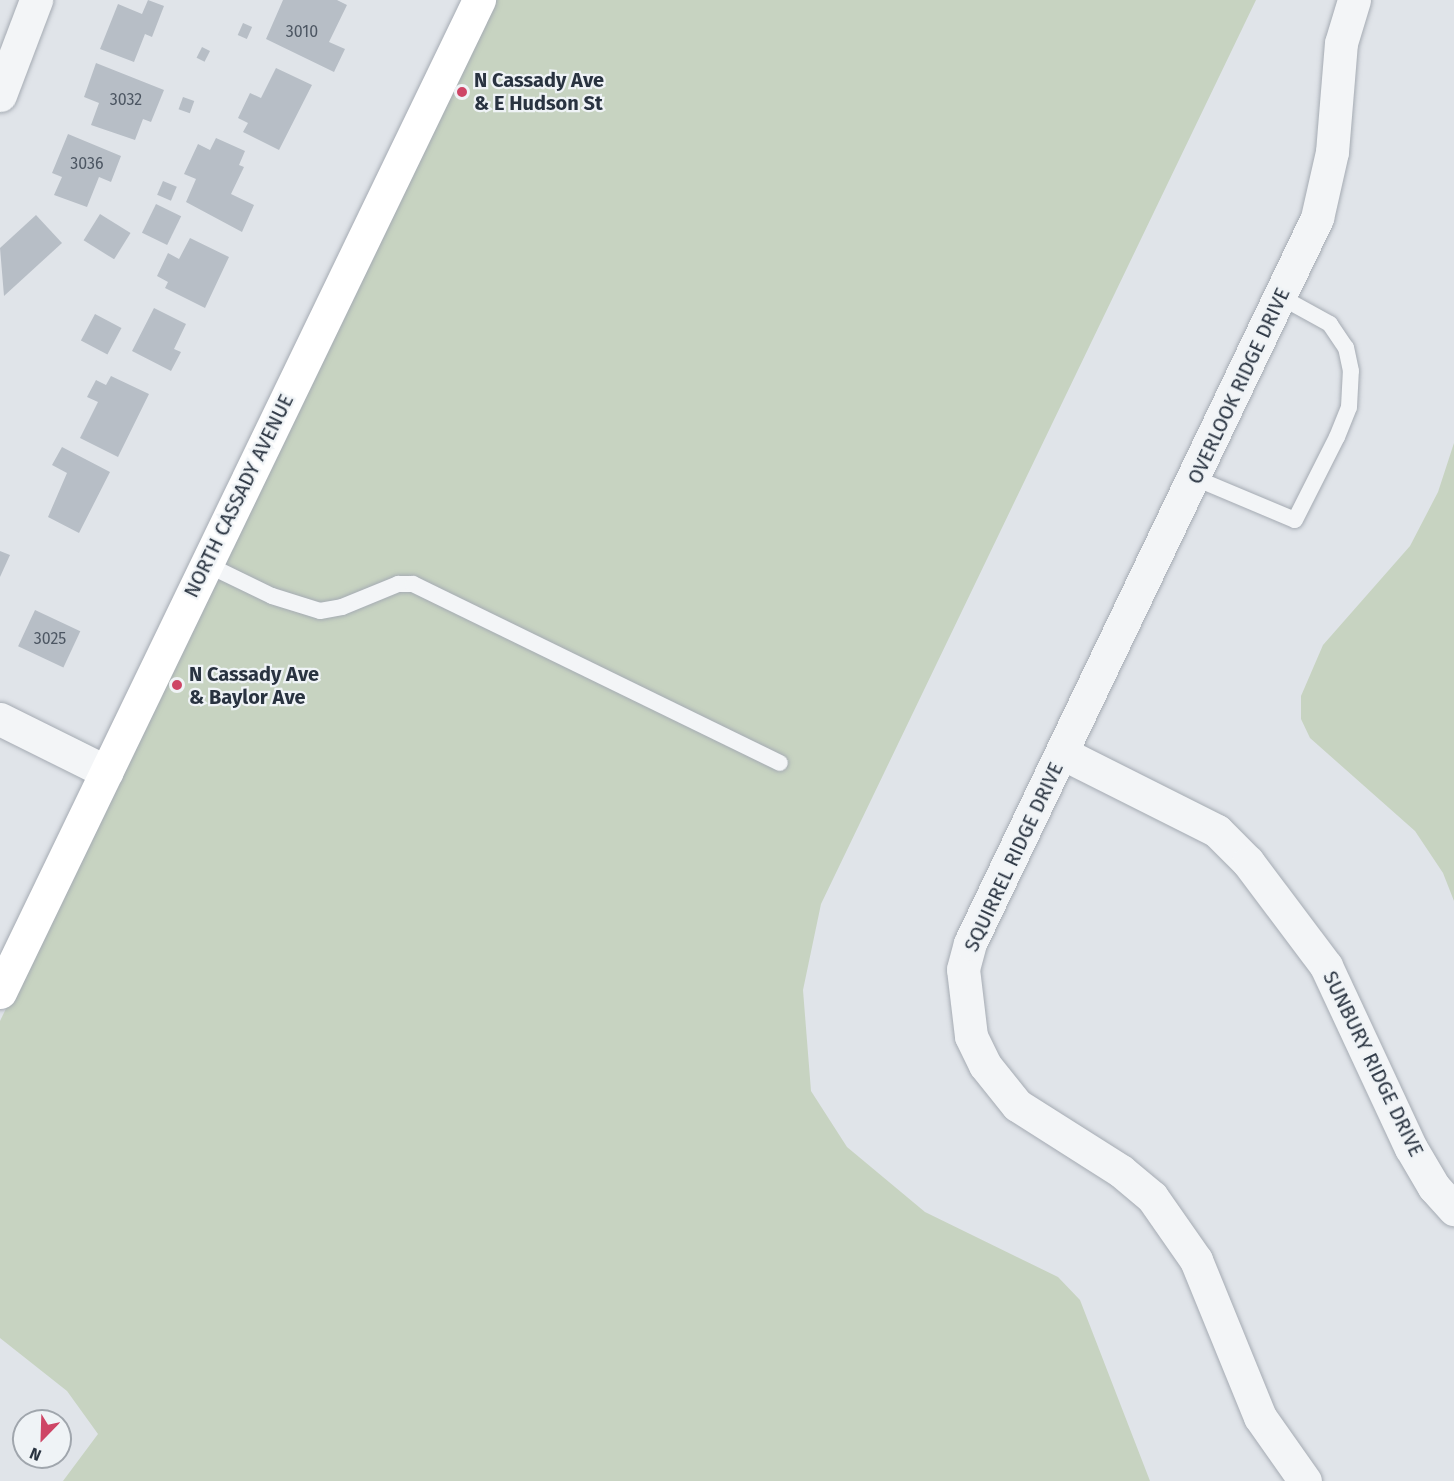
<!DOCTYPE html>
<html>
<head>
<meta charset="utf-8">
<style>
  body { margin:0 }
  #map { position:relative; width:1454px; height:1481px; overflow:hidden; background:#e0e4e9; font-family:"Fira Sans",sans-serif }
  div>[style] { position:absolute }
  .green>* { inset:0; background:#c7d3c1 }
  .building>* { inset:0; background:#b7bec6; transform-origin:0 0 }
  .roads { filter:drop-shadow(0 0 2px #a5abb3) drop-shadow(0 0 2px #a5abb3) }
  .service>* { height:16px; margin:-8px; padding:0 8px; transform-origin:8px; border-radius:8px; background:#f3f5f7 }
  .minor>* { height:33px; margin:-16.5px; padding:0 16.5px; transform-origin:16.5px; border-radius:16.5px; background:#f3f5f7 }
  .secondary>* { height:33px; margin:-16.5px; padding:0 16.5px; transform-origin:16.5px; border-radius:16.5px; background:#fff }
  .dots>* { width:16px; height:16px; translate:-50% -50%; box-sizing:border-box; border:3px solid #eff3f6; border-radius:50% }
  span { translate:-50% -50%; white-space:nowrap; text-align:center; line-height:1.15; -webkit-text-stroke:4.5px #eff3f6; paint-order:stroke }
  .number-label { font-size:16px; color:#4c5662 }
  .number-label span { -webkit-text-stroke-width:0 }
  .poi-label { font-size:20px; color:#293340; font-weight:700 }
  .left { translate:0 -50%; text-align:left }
  .street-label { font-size:20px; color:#293340 }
  .north { position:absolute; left:12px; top:1409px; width:60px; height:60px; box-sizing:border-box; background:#eff3f6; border:2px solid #a0a6ad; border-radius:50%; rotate:203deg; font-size:16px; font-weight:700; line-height:24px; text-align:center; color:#293340 }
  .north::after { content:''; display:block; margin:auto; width:21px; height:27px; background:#ce4565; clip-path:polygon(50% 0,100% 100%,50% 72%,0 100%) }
</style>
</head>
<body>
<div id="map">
  <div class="green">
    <div style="clip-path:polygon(496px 0,1256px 0,821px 904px,803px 990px,811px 1091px,847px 1147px,925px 1212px,1058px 1277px,1080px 1300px,1150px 1481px,63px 1481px,98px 1434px,67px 1391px,0 1338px,0 1021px)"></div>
    <div style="clip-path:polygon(1454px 443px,1454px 901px,1443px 873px,1415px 831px,1310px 738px,1301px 719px,1301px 696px,1323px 645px,1410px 546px,1438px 492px)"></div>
  </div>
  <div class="building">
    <div style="clip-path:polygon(148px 0,164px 6px,152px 37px,145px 34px,134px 62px,100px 49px,118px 4px,142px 14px)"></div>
    <div style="clip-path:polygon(283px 0,337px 0,347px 5px,329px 42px,345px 49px,334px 72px,266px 39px)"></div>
    <div style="left:243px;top:23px;width:10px;height:13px;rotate:24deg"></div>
    <div style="left:202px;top:47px;width:9px;height:12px;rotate:27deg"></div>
    <div style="clip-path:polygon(96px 63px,164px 90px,151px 122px,143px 119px,135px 140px,91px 125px,99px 103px,84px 97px)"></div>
    <div style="clip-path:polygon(276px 68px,312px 85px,279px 150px,243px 132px,248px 123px,238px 118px,250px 93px,261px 98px)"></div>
    <div style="left:183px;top:97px;width:12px;height:13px;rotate:20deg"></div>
    <div style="clip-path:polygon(68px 134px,121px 156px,111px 182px,99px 177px,87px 207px,54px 195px,62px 177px,52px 173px)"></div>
    <div style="clip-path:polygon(216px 138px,245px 151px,239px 165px,244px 167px,231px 194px,254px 205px,242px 232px,186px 202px,196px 179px,184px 174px,198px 144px,210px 150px)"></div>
    <div style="left:163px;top:181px;width:15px;height:15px;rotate:23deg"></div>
    <div style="left:156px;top:204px;width:28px;height:32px;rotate:26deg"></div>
    <div style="left:100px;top:214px;width:36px;height:31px;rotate:32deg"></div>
    <div style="clip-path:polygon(36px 215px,62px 243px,4px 296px,0 248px)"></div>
    <div style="clip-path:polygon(190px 238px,229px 257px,205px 308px,165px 288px,168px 282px,157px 276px,168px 253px,179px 259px)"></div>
    <div style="clip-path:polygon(154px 308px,186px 324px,174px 349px,181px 352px,171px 371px,132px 351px)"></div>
    <div style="left:95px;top:314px;width:30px;height:30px;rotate:28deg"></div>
    <div style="clip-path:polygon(111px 376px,149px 394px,118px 457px,80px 438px,98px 402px,87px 397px,96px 380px,106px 385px)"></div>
    <div style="clip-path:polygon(62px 447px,110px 472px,79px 533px,48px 517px,67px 473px,52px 465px)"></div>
    <div style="clip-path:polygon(0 551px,10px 555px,0 577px)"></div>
    <div style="left:35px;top:610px;width:50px;height:40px;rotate:25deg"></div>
  </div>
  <div class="roads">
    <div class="service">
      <div style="left:1195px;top:478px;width:108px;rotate:22.8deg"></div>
      <div style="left:1295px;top:520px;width:93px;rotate:-63.2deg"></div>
      <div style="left:1337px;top:437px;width:32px;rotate:-68deg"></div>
      <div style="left:1349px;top:407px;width:36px;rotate:-87deg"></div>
      <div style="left:1351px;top:371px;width:24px;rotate:-102deg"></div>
      <div style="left:1346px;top:348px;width:29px;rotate:-124deg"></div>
      <div style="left:1330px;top:324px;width:56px;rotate:-151.1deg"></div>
      <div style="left:206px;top:564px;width:73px;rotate:25.9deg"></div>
      <div style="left:272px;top:596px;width:50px;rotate:17.4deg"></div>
      <div style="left:320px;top:611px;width:22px;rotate:-10deg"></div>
      <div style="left:342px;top:607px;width:61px;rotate:-22.3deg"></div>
      <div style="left:398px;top:584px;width:15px"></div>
      <div style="left:413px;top:584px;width:408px;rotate:26deg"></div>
    </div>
    <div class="minor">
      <div style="left:0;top:95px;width:102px;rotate:-69.2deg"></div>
      <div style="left:0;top:719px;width:119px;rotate:26.4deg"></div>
      <div style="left:1064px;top:754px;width:171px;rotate:26.7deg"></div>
      <div style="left:1217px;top:831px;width:44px;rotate:45deg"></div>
      <div style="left:1248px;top:862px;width:130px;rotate:53.1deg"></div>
      <div style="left:1326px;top:966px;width:201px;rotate:65deg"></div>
      <div style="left:1411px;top:1148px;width:45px;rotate:59.5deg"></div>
      <div style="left:1434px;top:1187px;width:30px;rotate:48deg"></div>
      <div style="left:1305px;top:1481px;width:78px;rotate:-125.1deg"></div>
      <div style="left:1260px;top:1417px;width:170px;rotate:-112.2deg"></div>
      <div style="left:1196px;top:1260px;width:77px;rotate:-124.9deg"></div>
      <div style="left:1152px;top:1197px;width:40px;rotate:-140deg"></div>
      <div style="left:1121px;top:1171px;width:123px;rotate:-147.6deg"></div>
      <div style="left:1017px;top:1105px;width:51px;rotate:-128.7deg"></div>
      <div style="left:985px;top:1065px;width:32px;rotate:-116deg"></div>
      <div style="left:971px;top:1036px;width:67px;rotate:-96.8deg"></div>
      <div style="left:963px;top:969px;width:27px;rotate:-75deg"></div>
      <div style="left:970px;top:943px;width:804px;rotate:-64.42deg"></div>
      <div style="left:1317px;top:218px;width:68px;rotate:-77.2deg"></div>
      <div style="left:1332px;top:152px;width:109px;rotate:-85.3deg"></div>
      <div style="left:1341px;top:43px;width:45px;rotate:-73.2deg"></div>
    </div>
    <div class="secondary">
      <div style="left:0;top:992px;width:1102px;rotate:-64.23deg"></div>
    </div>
  </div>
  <div class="dots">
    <div style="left:462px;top:92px;background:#ce4565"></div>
    <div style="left:177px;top:685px;background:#ce4565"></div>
  </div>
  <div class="number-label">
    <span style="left:302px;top:32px">3010</span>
    <span style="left:126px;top:100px">3032</span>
    <span style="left:87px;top:164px">3036</span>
    <span style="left:50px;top:639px">3025</span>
  </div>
  <div class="poi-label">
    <span class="left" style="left:474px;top:92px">N Cassady Ave<br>&amp; E Hudson St</span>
    <span class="left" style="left:189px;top:686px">N Cassady Ave<br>&amp; Baylor Ave</span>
  </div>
  <div class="street-label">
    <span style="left:1239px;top:386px;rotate:-65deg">OVERLOOK RIDGE DRIVE</span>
    <span style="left:239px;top:496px;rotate:-64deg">NORTH CASSADY AVENUE</span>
    <span style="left:1014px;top:857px;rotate:-65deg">SQUIRREL RIDGE DRIVE</span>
    <span style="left:1373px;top:1064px;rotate:64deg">SUNBURY RIDGE DRIVE</span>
  </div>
  <div class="north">N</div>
</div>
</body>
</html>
